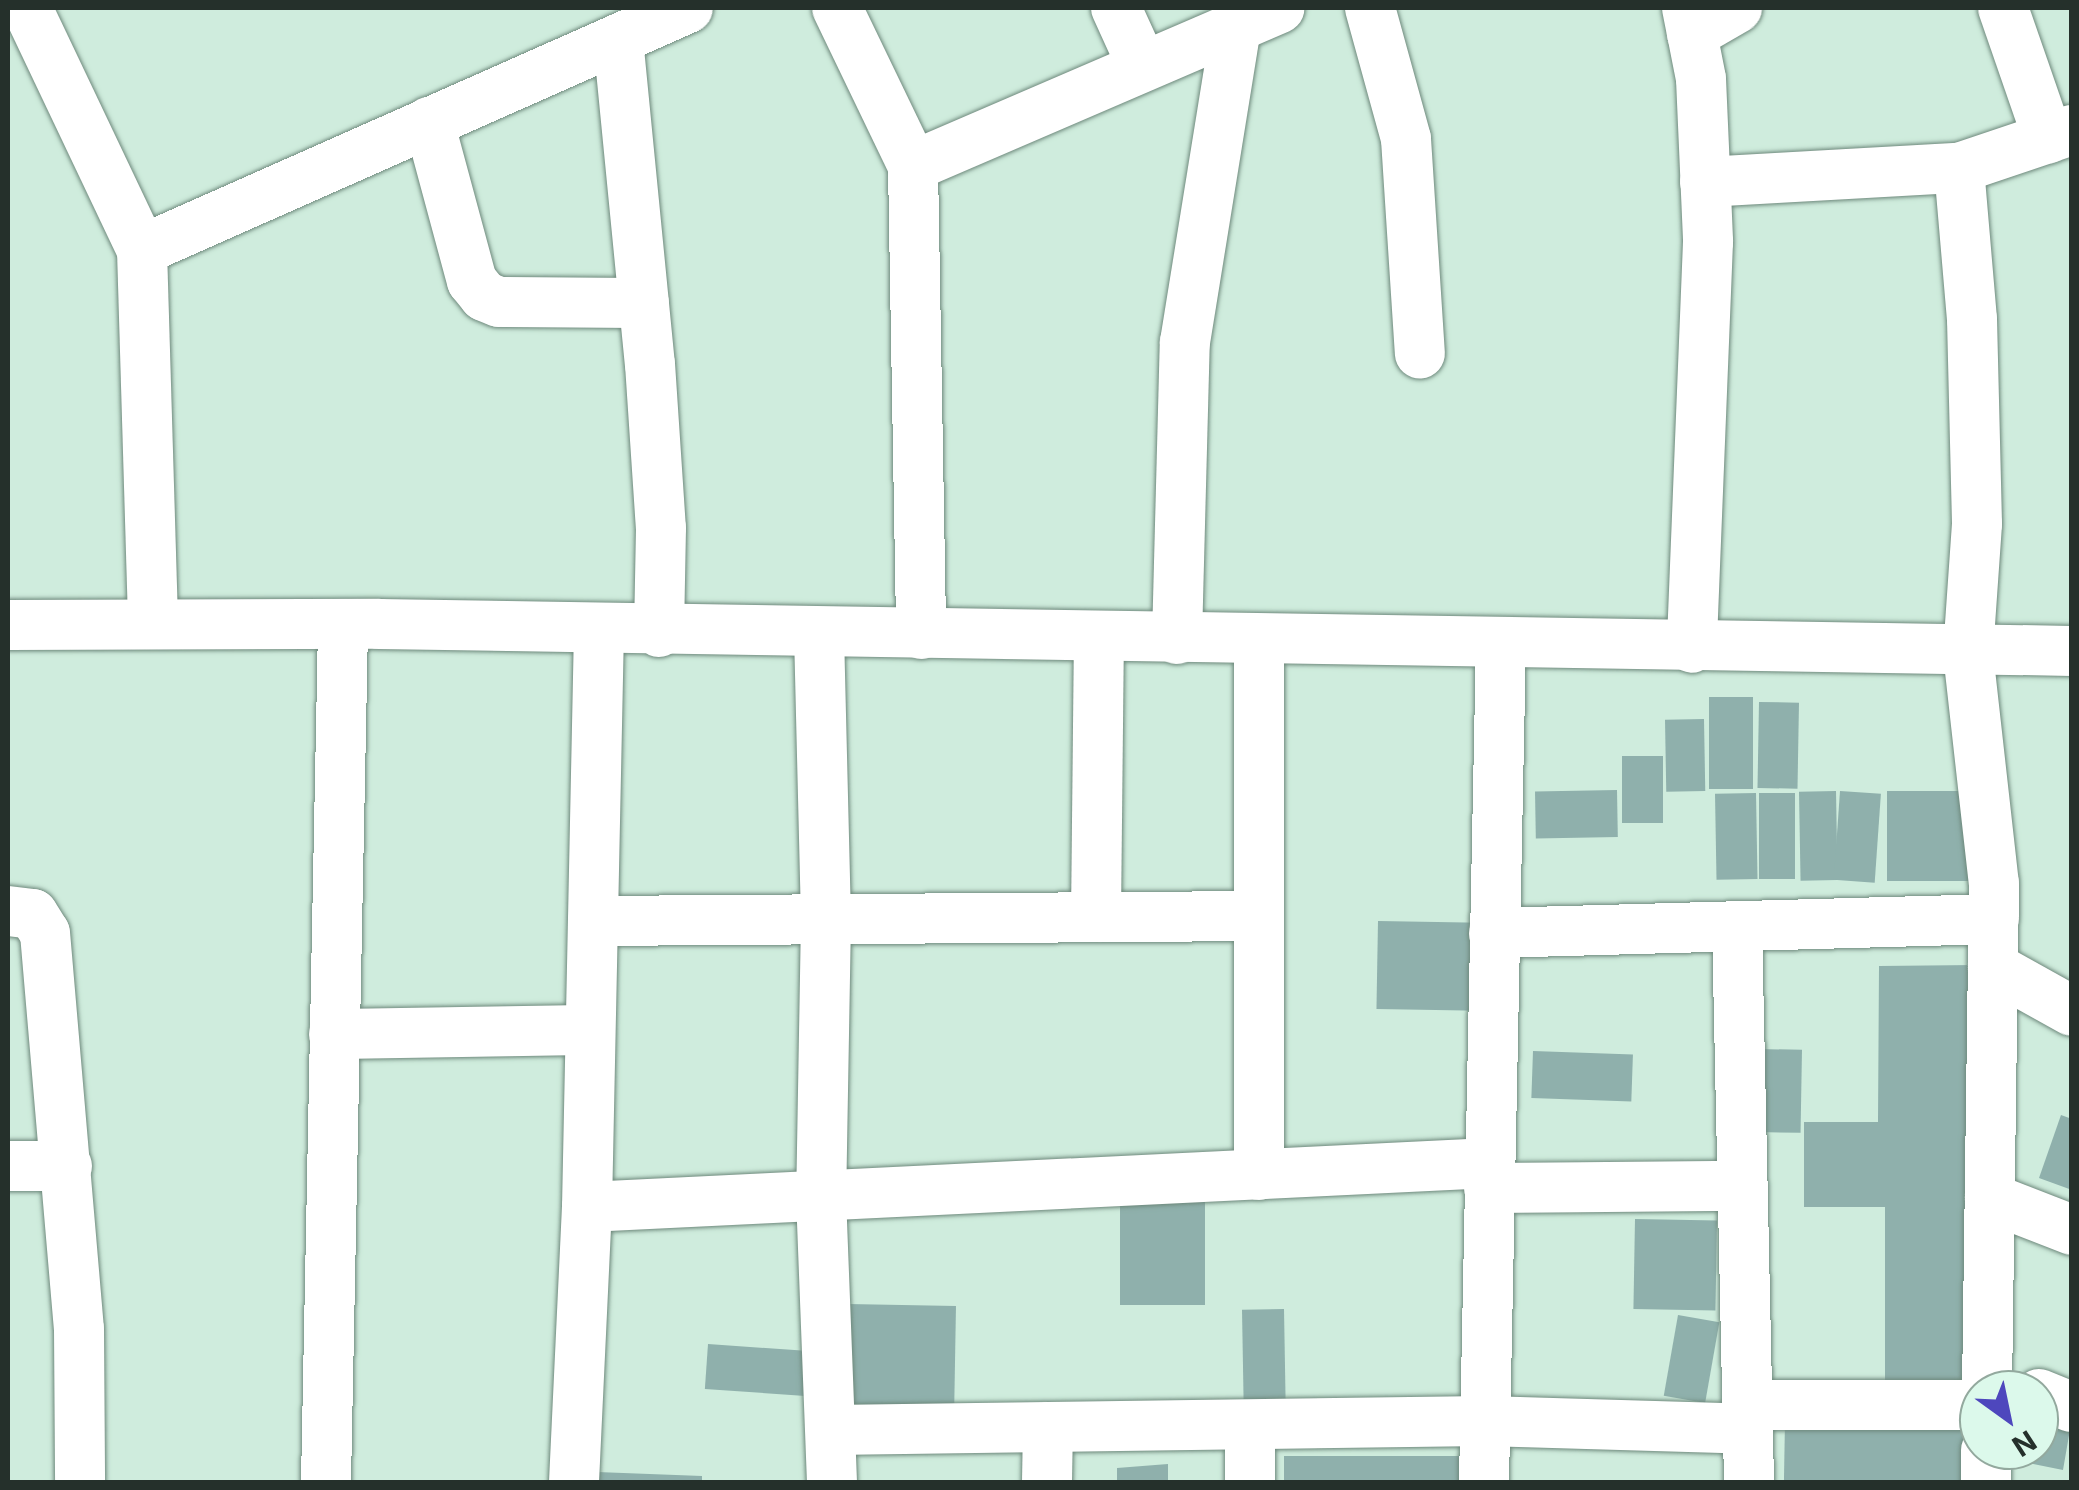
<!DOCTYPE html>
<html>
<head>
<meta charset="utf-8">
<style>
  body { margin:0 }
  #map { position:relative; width:2079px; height:1490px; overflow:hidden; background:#cfecdd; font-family:Inter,sans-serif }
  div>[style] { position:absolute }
  .building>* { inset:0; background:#8fb0ac; transform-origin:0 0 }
  .roads { filter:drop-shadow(0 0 2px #6e897c) drop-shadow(0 0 2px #6e897c) }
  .minor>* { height:50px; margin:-25px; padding:0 25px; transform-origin:25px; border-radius:25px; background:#fff }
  span { translate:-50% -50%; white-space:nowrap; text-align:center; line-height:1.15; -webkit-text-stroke:8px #dcf9eb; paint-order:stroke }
  .frame { position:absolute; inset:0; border:10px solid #25302b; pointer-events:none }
  .north { position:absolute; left:1959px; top:1370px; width:100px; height:100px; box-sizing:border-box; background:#dcf9eb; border:2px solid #93a99e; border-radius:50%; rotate:147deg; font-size:28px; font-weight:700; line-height:40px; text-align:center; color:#25302b }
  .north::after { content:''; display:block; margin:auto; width:35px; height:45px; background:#4e47bd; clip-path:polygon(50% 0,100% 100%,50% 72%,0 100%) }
</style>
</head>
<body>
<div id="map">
  <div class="building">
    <div style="left:1753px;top:697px;width:92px;height:44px;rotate:90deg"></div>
    <div style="left:1759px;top:702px;width:40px;height:86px;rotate:1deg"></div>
    <div style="left:1704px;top:719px;width:72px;height:39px;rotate:89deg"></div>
    <div style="left:1663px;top:756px;width:67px;height:41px;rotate:90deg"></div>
    <div style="left:1617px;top:790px;width:47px;height:82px;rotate:89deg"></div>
    <div style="left:1836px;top:791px;width:89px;height:37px;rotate:89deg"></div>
    <div style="left:1840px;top:791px;width:41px;height:89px;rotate:4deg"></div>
    <div style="left:1971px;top:791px;width:90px;height:84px;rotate:90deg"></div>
    <div style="left:1756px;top:793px;width:86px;height:41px;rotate:89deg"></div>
    <div style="left:1759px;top:793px;width:36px;height:86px"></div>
    <div style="left:1378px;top:921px;width:103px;height:88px;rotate:1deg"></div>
    <div style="clip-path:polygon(1975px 965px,1974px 1385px,1885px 1385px,1885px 1207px,1804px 1207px,1804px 1122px,1878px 1122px,1879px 966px)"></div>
    <div style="left:1757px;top:1049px;width:45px;height:83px;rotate:1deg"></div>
    <div style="left:1533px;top:1051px;width:100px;height:47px;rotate:2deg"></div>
    <div style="clip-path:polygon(2061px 1115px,2072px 1119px,2072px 1190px,2039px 1178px)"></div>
    <div style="left:1120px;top:1199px;width:85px;height:106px"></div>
    <div style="left:1635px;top:1219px;width:82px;height:90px;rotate:1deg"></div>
    <div style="left:848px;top:1304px;width:108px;height:110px;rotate:1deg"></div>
    <div style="left:1284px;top:1309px;width:93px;height:42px;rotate:89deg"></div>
    <div style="left:1678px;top:1315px;width:42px;height:82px;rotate:10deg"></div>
    <div style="left:708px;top:1344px;width:108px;height:45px;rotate:4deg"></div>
    <div style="clip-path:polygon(2039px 1412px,2072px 1418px,2063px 1470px,2019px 1461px,2021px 1450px,2039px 1450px)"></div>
    <div style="left:1785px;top:1421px;width:190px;height:61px;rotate:1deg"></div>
    <div style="left:1284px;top:1456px;width:178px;height:26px"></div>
    <div style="clip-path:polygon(1168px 1464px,1168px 1482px,1117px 1482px,1117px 1468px)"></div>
    <div style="clip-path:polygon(597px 1472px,702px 1476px,702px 1482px,597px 1482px)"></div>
  </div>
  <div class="roads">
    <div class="minor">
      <div style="left:27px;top:8px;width:268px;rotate:64.6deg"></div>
      <div style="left:142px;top:250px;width:374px;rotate:88.3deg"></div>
      <div style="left:837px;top:8px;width:175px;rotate:64.3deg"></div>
      <div style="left:913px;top:166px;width:468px;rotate:89deg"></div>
      <div style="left:1116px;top:8px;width:63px;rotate:65.5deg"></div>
      <div style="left:1370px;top:8px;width:136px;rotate:74.6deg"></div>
      <div style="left:1406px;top:139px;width:215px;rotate:86.3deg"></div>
      <div style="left:1687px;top:8px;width:72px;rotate:78.8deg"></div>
      <div style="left:1701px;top:79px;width:163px;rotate:87.5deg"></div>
      <div style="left:1708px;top:242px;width:406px;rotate:92.3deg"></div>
      <div style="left:2003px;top:8px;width:138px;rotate:70.9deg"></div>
      <div style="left:1692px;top:34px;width:52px;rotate:-30deg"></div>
      <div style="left:618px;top:39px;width:327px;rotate:84.4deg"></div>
      <div style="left:650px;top:364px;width:164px;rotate:86.2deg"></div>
      <div style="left:661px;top:528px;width:104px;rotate:91.1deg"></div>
      <div style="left:429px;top:122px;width:165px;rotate:74.9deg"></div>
      <div style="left:472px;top:281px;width:19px;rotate:51deg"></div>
      <div style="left:484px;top:296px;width:16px;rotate:22deg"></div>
      <div style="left:499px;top:302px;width:145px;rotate:0.4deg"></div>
      <div style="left:913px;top:166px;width:399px;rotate:-23.3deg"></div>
      <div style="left:1959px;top:168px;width:152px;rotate:85.1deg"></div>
      <div style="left:1972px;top:319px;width:205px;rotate:88.6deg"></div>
      <div style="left:1977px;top:524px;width:129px;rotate:94deg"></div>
      <div style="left:1968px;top:653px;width:231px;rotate:83.6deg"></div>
      <div style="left:1994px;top:883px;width:507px;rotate:90.79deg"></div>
      <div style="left:1705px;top:182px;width:254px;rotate:-3.2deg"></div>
      <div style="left:1959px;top:168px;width:119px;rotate:-18.6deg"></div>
      <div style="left:142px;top:250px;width:597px;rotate:-23.9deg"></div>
      <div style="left:8px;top:625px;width:371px;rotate:-0.2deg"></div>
      <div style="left:379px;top:624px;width:1693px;rotate:0.91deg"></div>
      <div style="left:819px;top:633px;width:286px;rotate:88.6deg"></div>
      <div style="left:826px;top:919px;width:277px;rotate:91deg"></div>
      <div style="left:821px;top:1196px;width:286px;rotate:87.8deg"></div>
      <div style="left:1177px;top:639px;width:297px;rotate:-88.5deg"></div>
      <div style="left:1185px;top:342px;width:320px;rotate:-80.8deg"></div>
      <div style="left:1259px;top:640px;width:535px;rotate:90deg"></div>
      <div style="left:8px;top:911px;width:25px;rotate:7deg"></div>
      <div style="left:33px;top:914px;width:22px;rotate:58deg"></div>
      <div style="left:45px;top:933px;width:397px;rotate:85.1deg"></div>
      <div style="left:79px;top:1329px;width:153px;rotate:89.6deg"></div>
      <div style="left:1096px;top:917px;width:280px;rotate:-89.4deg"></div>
      <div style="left:593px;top:921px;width:666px;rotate:-0.43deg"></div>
      <div style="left:1737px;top:927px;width:555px;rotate:88.76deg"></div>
      <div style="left:1494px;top:933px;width:500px;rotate:-1.6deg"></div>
      <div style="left:1993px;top:967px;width:90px;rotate:29.1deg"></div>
      <div style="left:334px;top:1034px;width:256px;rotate:-0.9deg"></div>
      <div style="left:8px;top:1166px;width:59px"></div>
      <div style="left:1489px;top:1188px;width:253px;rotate:-0.5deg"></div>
      <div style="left:1990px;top:1198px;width:88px;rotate:21.3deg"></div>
      <div style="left:587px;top:1207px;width:904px;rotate:-2.79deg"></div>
      <div style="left:2039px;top:1394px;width:35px;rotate:22deg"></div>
      <div style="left:1747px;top:1405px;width:232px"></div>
      <div style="left:1250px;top:1425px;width:57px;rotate:90deg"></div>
      <div style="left:832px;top:1430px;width:653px;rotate:-0.79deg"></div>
      <div style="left:1485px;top:1421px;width:263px;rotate:1.7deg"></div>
      <div style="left:326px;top:1482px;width:858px;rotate:-88.86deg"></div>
      <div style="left:574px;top:1482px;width:275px;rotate:-87.3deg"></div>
      <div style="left:587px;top:1207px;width:576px;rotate:-88.81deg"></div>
      <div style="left:1047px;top:1482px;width:55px;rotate:-89deg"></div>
      <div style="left:1484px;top:1482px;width:837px;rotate:-88.84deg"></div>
      <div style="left:1986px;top:1482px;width:32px;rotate:-90deg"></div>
    </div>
  </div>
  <div class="frame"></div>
  <div class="north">N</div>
</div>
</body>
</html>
